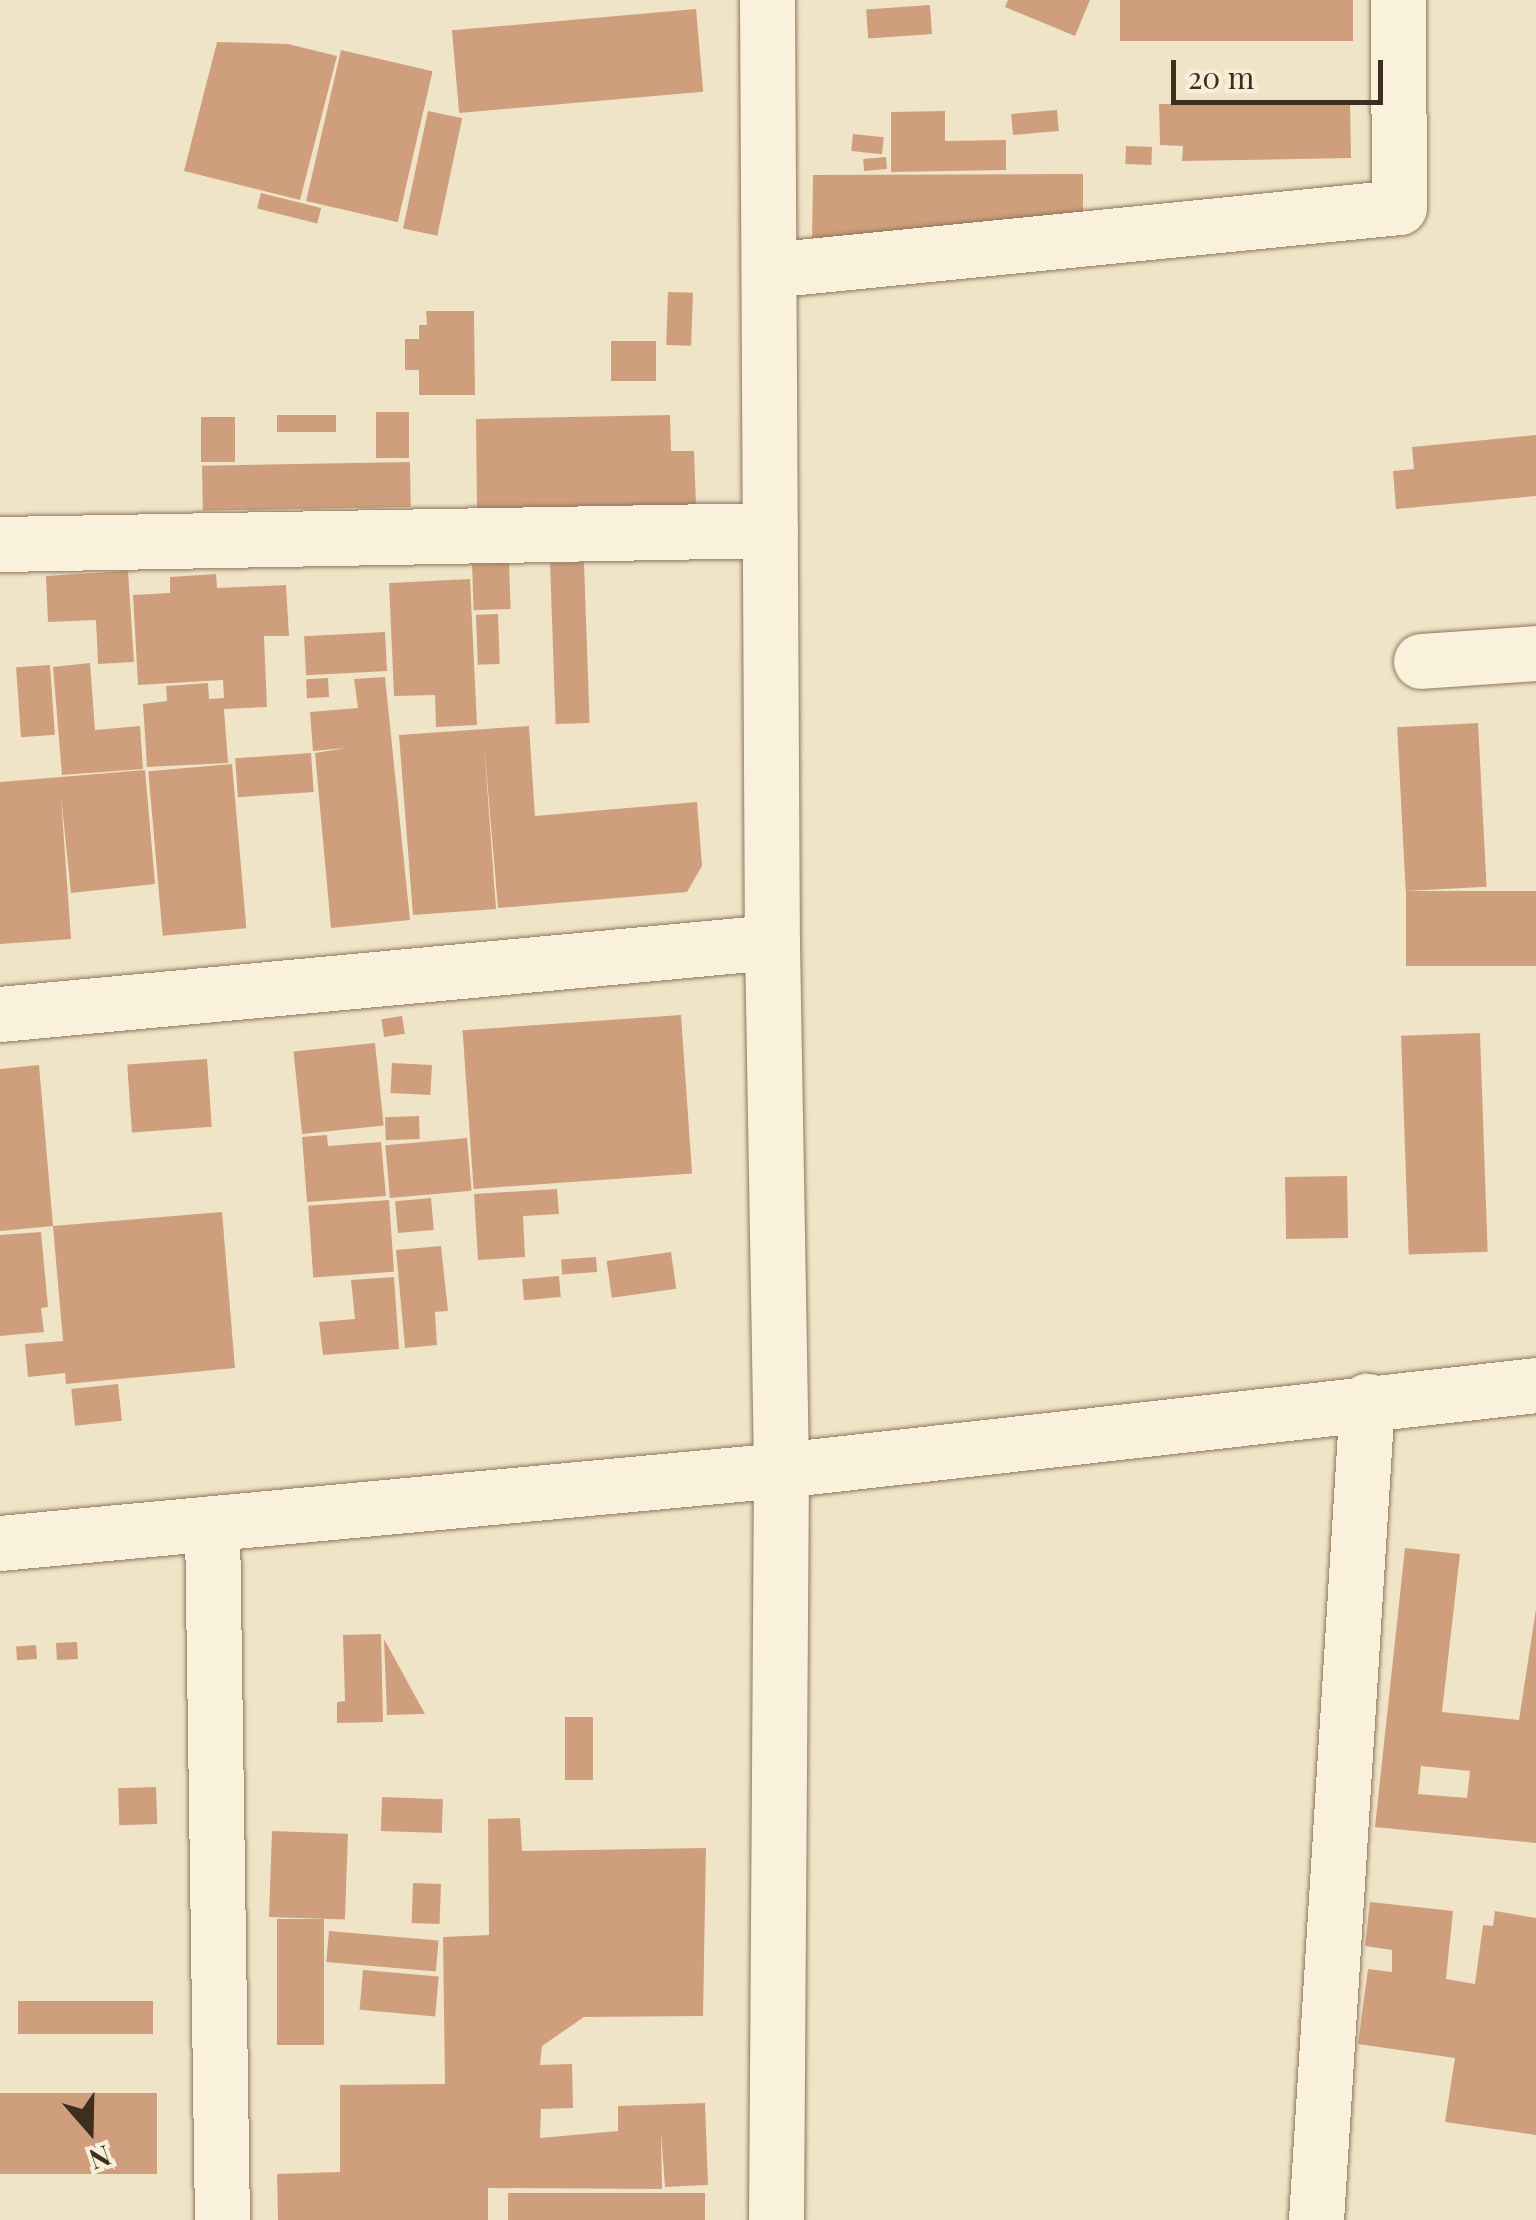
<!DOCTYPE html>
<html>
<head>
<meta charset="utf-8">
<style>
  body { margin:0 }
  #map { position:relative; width:1536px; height:2220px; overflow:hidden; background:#f0e4c8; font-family:"Playfair Display",serif }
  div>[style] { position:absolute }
  .building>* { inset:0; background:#cf9f7d; transform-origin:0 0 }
  .roads { filter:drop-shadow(0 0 2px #8d765c) drop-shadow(0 0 2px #8d765c) }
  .street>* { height:55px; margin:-27.5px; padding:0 27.5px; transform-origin:27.5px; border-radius:27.5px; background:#faf1dc }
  span { translate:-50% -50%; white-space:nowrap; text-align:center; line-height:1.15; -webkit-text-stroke:8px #f7eed8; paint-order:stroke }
  .north { position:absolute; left:40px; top:2080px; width:100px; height:100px; -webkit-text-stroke:8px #f7eed8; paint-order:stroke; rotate:160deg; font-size:28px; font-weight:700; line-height:40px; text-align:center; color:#3d2e20 }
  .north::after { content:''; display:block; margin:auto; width:35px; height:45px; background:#3d2e20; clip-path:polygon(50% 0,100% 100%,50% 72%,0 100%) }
  .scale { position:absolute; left:1171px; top:60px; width:212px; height:45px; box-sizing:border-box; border:5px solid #3d2e20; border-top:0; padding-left:12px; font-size:30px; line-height:35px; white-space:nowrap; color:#3d2e20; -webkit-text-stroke:8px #f7eed8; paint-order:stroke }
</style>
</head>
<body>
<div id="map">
  <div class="building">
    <div style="clip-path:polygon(1008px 0,1090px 0,1075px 36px,1005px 7px)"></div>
    <div style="left:1120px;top:0;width:233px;height:41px"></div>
    <div style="left:930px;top:5px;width:29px;height:64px;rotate:86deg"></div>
    <div style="left:696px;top:9px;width:83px;height:245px;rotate:85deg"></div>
    <div style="clip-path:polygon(217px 42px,288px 44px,337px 56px,300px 200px,184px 171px)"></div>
    <div style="left:341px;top:50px;width:94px;height:155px;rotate:13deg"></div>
    <div style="clip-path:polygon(1350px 101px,1351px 158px,1182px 161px,1183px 146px,1160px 145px,1159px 104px)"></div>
    <div style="left:1057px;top:110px;width:21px;height:46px;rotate:85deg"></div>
    <div style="left:428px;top:111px;width:35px;height:120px;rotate:12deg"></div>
    <div style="clip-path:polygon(945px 111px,945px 141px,1006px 140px,1006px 170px,891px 172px,891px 112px)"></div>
    <div style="left:853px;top:134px;width:31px;height:17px;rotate:6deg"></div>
    <div style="left:1126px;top:146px;width:26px;height:18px;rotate:2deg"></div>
    <div style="left:886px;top:157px;width:12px;height:23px;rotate:85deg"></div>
    <div style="clip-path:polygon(1083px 174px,1083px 226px,812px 244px,813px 175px)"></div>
    <div style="left:261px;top:193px;width:62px;height:16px;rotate:14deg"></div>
    <div style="left:668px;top:292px;width:25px;height:53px;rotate:2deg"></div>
    <div style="clip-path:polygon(426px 311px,474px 311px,475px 395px,419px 395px,419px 370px,405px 370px,405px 339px,419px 339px,419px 325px,427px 325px)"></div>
    <div style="left:656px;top:341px;width:40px;height:45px;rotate:90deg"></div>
    <div style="left:409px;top:412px;width:46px;height:33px;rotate:90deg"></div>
    <div style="left:336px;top:415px;width:17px;height:59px;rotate:90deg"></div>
    <div style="clip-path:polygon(670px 415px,671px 451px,694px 451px,696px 505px,477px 510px,476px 419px)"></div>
    <div style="left:201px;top:417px;width:34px;height:45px"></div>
    <div style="clip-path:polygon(1536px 435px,1536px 496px,1396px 509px,1393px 471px,1414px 469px,1412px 447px)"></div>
    <div style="left:410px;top:462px;width:45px;height:208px;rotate:89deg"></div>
    <div style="left:584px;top:562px;width:161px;height:34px;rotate:88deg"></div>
    <div style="left:509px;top:563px;width:46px;height:37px;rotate:88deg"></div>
    <div style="clip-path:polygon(128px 571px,134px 662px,98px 664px,96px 620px,48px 622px,46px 576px)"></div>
    <div style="clip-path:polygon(216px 574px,217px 588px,286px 585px,289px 636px,264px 636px,267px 707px,224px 709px,228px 763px,147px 767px,143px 704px,167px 701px,166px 686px,208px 683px,209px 699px,224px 698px,223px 680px,138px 685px,133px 595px,170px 593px,170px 577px)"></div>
    <div style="clip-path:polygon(470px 579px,477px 725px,436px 727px,435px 695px,394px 696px,389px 583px)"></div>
    <div style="left:498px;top:614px;width:50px;height:22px;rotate:88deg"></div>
    <div style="left:385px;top:632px;width:39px;height:81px;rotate:87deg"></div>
    <div style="clip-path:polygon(90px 663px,95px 730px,140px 726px,143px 769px,62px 775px,53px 667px)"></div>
    <div style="left:50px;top:665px;width:70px;height:34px;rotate:86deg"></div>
    <div style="clip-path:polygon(385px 677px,410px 920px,331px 928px,315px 753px,346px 748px,313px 751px,310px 712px,358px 708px,354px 679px)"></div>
    <div style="left:328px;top:678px;width:19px;height:22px;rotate:87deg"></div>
    <div style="left:1478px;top:723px;width:164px;height:81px;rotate:87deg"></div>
    <div style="clip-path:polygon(529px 726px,535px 816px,697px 802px,702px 866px,687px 892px,498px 908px,484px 744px,496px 909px,413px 915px,399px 735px)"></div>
    <div style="left:311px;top:753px;width:39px;height:76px;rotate:86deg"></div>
    <div style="left:232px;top:764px;width:165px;height:84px;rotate:85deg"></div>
    <div style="clip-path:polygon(145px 770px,155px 884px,71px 893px,61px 797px,71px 939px,0 944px,0 782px)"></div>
    <div style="left:1536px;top:891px;width:75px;height:130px;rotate:90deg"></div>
    <div style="left:681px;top:1015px;width:159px;height:219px;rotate:86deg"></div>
    <div style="left:402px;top:1016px;width:18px;height:21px;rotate:81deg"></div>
    <div style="left:1480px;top:1033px;width:219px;height:79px;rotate:88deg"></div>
    <div style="left:375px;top:1043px;width:83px;height:82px;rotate:84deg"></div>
    <div style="left:207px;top:1059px;width:68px;height:80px;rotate:86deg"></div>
    <div style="left:392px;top:1063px;width:40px;height:30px;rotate:3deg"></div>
    <div style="clip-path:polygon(39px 1065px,53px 1226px,0 1231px,0 1069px)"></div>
    <div style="left:419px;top:1116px;width:23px;height:34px;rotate:88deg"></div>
    <div style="clip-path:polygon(327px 1135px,328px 1146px,381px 1142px,386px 1196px,307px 1202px,302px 1137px)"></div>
    <div style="left:467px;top:1138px;width:53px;height:82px;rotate:85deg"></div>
    <div style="left:1347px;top:1176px;width:62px;height:62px;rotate:89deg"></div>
    <div style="clip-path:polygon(557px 1189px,559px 1214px,523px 1216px,525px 1257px,478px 1260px,474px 1194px)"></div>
    <div style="left:431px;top:1198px;width:32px;height:36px;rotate:85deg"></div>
    <div style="left:389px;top:1200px;width:72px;height:81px;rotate:86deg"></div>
    <div style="clip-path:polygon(222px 1212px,235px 1368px,66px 1384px,65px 1373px,28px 1377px,25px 1344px,63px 1341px,53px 1226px)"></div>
    <div style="clip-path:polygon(41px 1232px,48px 1307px,41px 1308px,44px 1332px,0 1336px,0 1235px)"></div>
    <div style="clip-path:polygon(441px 1246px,448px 1311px,435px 1312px,437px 1345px,405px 1348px,396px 1250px)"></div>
    <div style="left:671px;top:1252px;width:37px;height:65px;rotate:82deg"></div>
    <div style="left:596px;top:1257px;width:15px;height:35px;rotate:86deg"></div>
    <div style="left:559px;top:1276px;width:21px;height:37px;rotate:85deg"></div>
    <div style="clip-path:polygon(394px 1277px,399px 1349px,323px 1355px,319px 1322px,355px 1319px,351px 1280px)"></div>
    <div style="left:118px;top:1384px;width:37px;height:47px;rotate:84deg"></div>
    <div style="clip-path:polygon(evenodd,1405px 1548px,1460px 1554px,1442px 1712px,1519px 1720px,1536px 1609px,1536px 1843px,1375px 1827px,1405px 1548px,1421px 1766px,1470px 1771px,1467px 1798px,1418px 1794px,1421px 1766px)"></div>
    <div style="clip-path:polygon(381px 1634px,383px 1722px,337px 1723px,337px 1702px,345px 1701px,343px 1635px)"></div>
    <div style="clip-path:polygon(384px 1639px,425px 1714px,387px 1715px)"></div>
    <div style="left:77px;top:1642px;width:17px;height:21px;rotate:87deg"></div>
    <div style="left:36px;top:1645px;width:14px;height:20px;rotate:86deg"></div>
    <div style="left:565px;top:1717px;width:28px;height:63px"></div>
    <div style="left:156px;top:1787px;width:37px;height:38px;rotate:88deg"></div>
    <div style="left:382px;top:1797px;width:61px;height:34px;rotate:2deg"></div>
    <div style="clip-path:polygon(520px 1818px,522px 1851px,706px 1848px,703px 2016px,584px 2017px,542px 2046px,540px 2065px,572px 2064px,573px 2108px,541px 2109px,540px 2138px,618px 2131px,618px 2106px,705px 2103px,708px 2185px,665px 2187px,661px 2132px,662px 2189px,488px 2188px,488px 2220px,278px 2220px,277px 2174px,340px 2172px,340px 2085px,445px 2084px,443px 1937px,489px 1935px,488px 1819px)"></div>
    <div style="left:272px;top:1831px;width:76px;height:86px;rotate:2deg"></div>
    <div style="left:413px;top:1883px;width:28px;height:40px;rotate:2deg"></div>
    <div style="clip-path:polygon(1370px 1902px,1453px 1911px,1446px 1979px,1475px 1984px,1483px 1925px,1493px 1926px,1495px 1911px,1536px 1918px,1536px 2135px,1445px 2122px,1455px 2058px,1358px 2044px,1368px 1969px,1392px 1972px,1392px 1950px,1365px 1946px)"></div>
    <div style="left:324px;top:1919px;width:126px;height:47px;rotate:90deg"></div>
    <div style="left:329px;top:1931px;width:110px;height:31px;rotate:5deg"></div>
    <div style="left:363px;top:1970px;width:76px;height:40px;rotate:5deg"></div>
    <div style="left:153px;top:2001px;width:33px;height:135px;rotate:90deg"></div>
    <div style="left:0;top:2093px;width:157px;height:81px"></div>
    <div style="left:705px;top:2193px;width:27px;height:197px;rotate:90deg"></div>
  </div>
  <div class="roads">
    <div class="street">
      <div style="left:767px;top:0;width:942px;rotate:89.7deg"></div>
      <div style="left:772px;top:942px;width:528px;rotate:89.02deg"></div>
      <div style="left:781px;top:1470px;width:750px;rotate:90.38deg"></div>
      <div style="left:769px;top:270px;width:633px;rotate:-5.71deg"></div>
      <div style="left:1399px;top:207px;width:207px;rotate:-90.3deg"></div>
      <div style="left:0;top:544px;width:770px;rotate:-1.04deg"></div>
      <div style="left:1421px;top:661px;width:115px;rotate:-4deg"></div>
      <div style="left:0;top:1014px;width:775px;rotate:-5.33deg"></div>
      <div style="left:212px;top:1523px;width:697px;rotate:89.18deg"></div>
      <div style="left:0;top:1543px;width:784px;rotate:-5.34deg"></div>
      <div style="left:781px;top:1470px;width:760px;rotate:-6.42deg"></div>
      <div style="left:1316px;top:2220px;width:821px;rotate:-86.44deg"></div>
    </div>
  </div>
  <div class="north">N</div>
  <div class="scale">20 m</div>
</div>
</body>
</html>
